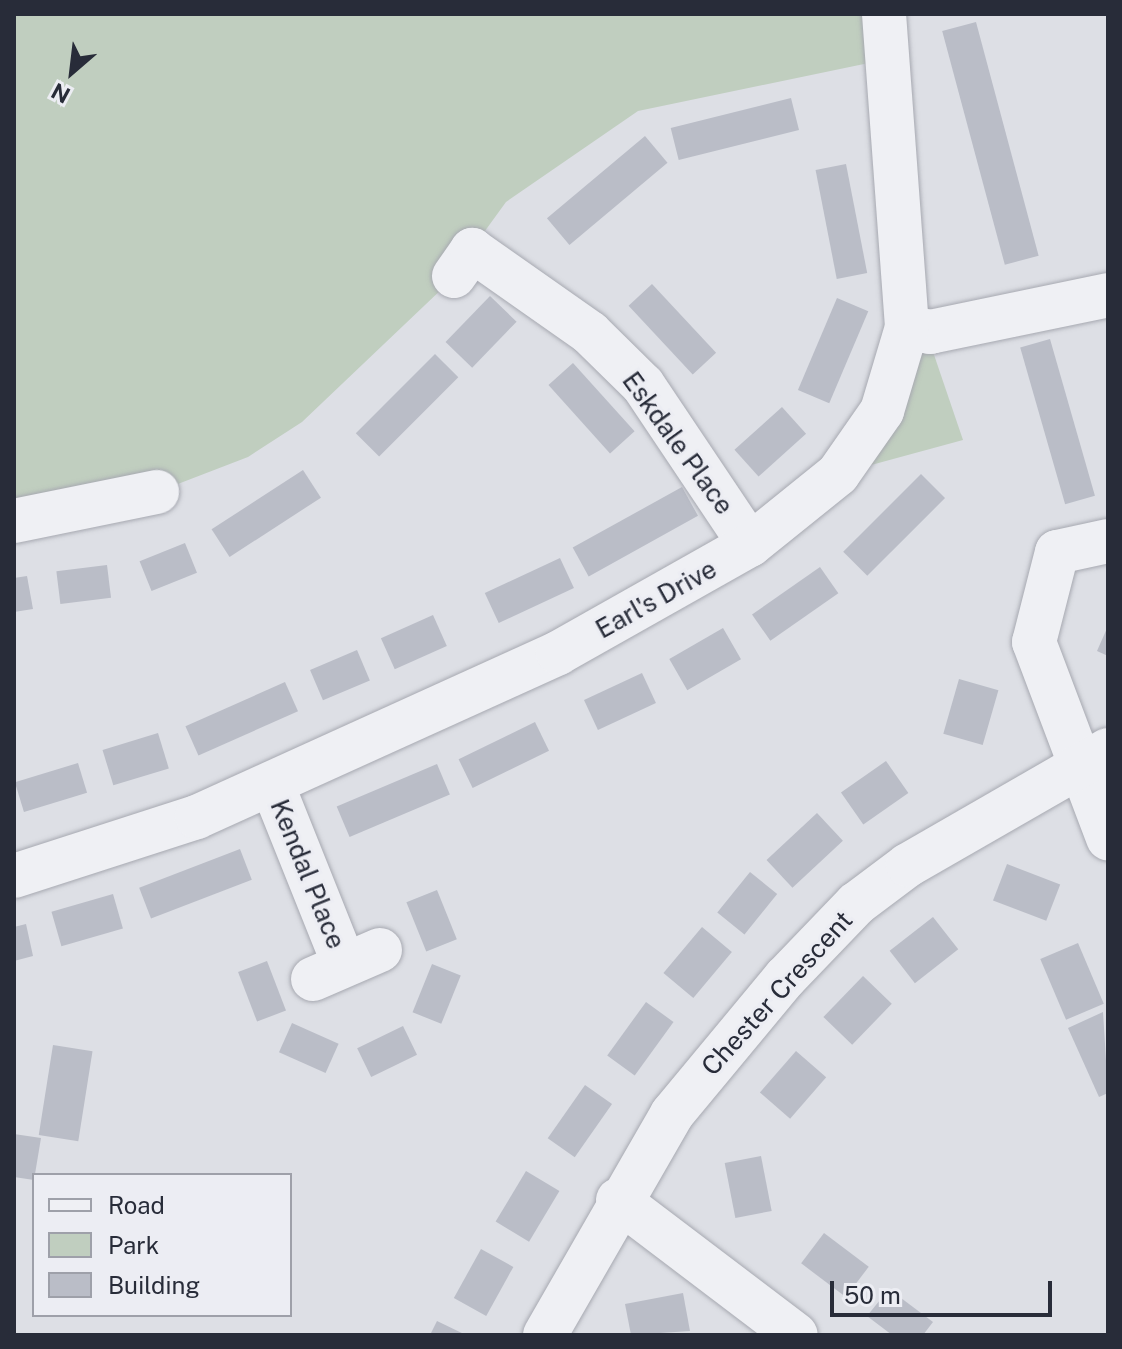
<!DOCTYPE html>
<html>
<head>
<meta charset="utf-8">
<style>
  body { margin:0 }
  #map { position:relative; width:1122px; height:1349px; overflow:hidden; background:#dddfe5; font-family:"Public Sans",sans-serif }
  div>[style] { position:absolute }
  .green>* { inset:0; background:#c0cebf }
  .building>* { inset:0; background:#babdc7; transform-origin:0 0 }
  .roads { filter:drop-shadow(0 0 2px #a7a9b1) drop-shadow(0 0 2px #a7a9b1) }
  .minor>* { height:44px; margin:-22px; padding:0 22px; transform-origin:22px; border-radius:22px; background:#eff0f4 }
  span { translate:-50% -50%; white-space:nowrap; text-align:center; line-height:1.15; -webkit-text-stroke:6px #ecedf3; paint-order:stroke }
  .street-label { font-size:26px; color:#282c39 }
  .frame { position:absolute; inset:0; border:16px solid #282c39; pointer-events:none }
  .legend { position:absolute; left:32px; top:1173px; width:260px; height:144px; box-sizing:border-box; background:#ecedf3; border:2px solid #9ea0a9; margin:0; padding:10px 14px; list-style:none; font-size:24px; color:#282c39 }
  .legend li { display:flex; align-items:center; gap:16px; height:40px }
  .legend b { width:40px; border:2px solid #9ea0a9 }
  .north { position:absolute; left:32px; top:32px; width:80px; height:80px; -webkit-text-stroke:6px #ecedf3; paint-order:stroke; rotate:208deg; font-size:22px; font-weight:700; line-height:32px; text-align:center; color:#282c39 }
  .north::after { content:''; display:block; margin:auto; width:28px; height:36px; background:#282c39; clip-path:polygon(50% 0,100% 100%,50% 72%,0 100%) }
  .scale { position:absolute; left:830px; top:1281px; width:222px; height:36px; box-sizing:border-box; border:4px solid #282c39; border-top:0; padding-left:10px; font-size:24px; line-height:28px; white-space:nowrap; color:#282c39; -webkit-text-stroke:6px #ecedf3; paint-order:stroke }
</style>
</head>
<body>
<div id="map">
  <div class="green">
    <div style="clip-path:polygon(14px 14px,883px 14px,888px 59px,638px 111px,506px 202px,445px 286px,302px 422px,248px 457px,157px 492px,14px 521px)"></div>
    <div style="clip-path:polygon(930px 343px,963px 440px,838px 474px,896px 367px)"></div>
  </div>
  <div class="building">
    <div style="left:976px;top:22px;width:242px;height:35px;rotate:75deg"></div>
    <div style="left:791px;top:98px;width:33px;height:124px;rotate:76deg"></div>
    <div style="left:645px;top:136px;width:35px;height:128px;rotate:50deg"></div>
    <div style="left:846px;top:164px;width:111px;height:31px;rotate:79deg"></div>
    <div style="left:652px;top:284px;width:94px;height:32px;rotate:47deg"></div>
    <div style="left:490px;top:296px;width:37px;height:64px;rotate:44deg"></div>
    <div style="left:837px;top:298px;width:34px;height:100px;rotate:23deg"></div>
    <div style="left:1050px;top:339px;width:163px;height:31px;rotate:74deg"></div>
    <div style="left:435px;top:354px;width:33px;height:112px;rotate:45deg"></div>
    <div style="left:573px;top:363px;width:92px;height:33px;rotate:48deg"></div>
    <div style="left:782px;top:407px;width:36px;height:64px;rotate:48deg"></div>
    <div style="left:303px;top:470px;width:33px;height:109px;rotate:57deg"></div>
    <div style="left:921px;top:474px;width:34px;height:110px;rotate:45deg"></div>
    <div style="left:682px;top:487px;width:33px;height:125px;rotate:61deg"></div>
    <div style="left:185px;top:543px;width:32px;height:49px;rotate:68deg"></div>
    <div style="left:560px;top:558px;width:33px;height:83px;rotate:65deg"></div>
    <div style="left:107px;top:565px;width:33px;height:51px;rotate:83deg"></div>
    <div style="left:820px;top:567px;width:32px;height:83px;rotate:55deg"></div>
    <div style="clip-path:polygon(27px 576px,33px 609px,14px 612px,14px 578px)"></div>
    <div style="left:433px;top:615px;width:34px;height:57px;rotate:66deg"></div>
    <div style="clip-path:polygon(1108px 626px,1108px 656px,1097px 651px)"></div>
    <div style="left:723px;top:628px;width:36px;height:62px;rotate:60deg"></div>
    <div style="left:357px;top:650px;width:33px;height:51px;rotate:67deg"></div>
    <div style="left:642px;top:673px;width:33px;height:64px;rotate:65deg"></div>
    <div style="left:959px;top:679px;width:41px;height:57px;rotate:16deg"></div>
    <div style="left:285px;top:682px;width:32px;height:109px;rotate:66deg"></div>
    <div style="left:535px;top:722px;width:32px;height:85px;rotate:64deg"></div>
    <div style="left:158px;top:733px;width:37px;height:58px;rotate:73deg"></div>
    <div style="left:886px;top:761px;width:39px;height:55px;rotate:55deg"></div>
    <div style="left:78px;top:763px;width:31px;height:66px;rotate:73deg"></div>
    <div style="left:437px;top:764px;width:33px;height:109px;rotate:67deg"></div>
    <div style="left:817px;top:813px;width:38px;height:69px;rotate:47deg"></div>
    <div style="left:240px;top:849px;width:33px;height:108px;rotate:69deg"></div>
    <div style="left:1007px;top:864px;width:57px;height:39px;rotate:21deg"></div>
    <div style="left:750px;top:872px;width:35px;height:52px;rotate:39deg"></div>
    <div style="left:437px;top:890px;width:53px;height:33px;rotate:68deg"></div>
    <div style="left:113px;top:894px;width:36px;height:64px;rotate:74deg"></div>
    <div style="left:933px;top:917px;width:41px;height:55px;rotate:52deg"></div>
    <div style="clip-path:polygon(26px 924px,33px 956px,14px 961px,14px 927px)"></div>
    <div style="left:702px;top:927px;width:39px;height:60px;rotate:40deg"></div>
    <div style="left:1078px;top:943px;width:66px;height:41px;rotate:67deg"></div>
    <div style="left:267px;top:961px;width:53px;height:31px;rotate:69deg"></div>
    <div style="left:432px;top:964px;width:31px;height:52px;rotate:22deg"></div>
    <div style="left:863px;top:976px;width:40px;height:57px;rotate:44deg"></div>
    <div style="left:646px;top:1002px;width:34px;height:66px;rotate:36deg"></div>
    <div style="clip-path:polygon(1103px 1012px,1108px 1093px,1099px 1097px,1068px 1028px)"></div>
    <div style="left:292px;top:1023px;width:51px;height:32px;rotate:24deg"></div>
    <div style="left:403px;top:1026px;width:32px;height:51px;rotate:64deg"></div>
    <div style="left:53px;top:1045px;width:40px;height:91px;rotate:9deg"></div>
    <div style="left:796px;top:1051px;width:40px;height:55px;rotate:41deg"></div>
    <div style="left:585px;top:1085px;width:33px;height:65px;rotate:35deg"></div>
    <div style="clip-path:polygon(14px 1134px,41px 1138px,34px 1180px,14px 1177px)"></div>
    <div style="left:761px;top:1156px;width:56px;height:37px;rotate:79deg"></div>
    <div style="left:526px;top:1171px;width:39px;height:59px;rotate:31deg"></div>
    <div style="left:824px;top:1233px;width:56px;height:38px;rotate:37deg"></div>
    <div style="left:481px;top:1249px;width:37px;height:56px;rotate:29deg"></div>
    <div style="clip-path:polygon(889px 1289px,933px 1322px,923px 1335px,892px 1335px,867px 1316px)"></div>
    <div style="clip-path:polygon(683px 1293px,690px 1331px,631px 1335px,625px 1304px)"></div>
    <div style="clip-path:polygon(437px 1321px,466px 1335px,430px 1335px)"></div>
  </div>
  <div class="roads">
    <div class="minor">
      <div style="left:454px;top:276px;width:32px;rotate:-55deg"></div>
      <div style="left:472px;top:250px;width:144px;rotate:35.1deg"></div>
      <div style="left:590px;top:333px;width:74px;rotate:44.5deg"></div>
      <div style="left:643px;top:385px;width:192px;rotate:56.2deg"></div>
      <div style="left:907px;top:327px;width:24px;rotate:12deg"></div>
      <div style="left:930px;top:332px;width:182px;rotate:-11.7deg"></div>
      <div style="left:14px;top:521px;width:146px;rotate:-11.5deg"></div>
      <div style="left:1108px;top:541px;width:52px;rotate:167.8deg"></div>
      <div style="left:1057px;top:552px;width:93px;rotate:104.3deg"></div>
      <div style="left:1034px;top:642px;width:210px;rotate:69.3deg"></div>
      <div style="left:272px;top:784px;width:194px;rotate:68.2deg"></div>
      <div style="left:14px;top:876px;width:192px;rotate:-17.9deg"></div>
      <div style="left:197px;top:817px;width:397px;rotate:-24.4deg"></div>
      <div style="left:558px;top:653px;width:220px;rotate:-29.4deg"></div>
      <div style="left:750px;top:545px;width:113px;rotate:-38.9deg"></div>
      <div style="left:838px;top:474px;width:77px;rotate:-55.1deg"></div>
      <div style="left:882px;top:411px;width:88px;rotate:-73.4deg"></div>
      <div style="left:907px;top:327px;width:314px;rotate:-94.2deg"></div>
      <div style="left:313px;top:979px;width:73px;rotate:-23.4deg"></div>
      <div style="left:618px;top:1200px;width:223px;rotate:37.2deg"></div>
      <div style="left:545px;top:1335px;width:255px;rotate:-60.1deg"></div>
      <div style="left:672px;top:1114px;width:177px;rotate:-50.3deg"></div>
      <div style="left:785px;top:978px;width:103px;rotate:-46.2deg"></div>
      <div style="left:856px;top:904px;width:65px;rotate:-36.9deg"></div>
      <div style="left:908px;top:865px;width:231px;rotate:-29.9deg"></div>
    </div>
  </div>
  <div class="street-label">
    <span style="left:678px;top:443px;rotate:54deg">Eskdale Place</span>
    <span style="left:656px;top:599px;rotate:-29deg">Earl's Drive</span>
    <span style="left:308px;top:874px;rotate:68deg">Kendal Place</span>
    <span style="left:777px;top:993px;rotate:-48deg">Chester Crescent</span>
  </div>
  <div class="frame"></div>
  <ul class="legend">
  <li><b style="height:10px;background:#eff0f4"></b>Road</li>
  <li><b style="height:22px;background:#c0cebf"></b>Park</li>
  <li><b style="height:22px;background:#babdc7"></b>Building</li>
  </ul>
  <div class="north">N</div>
  <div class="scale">50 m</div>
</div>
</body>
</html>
